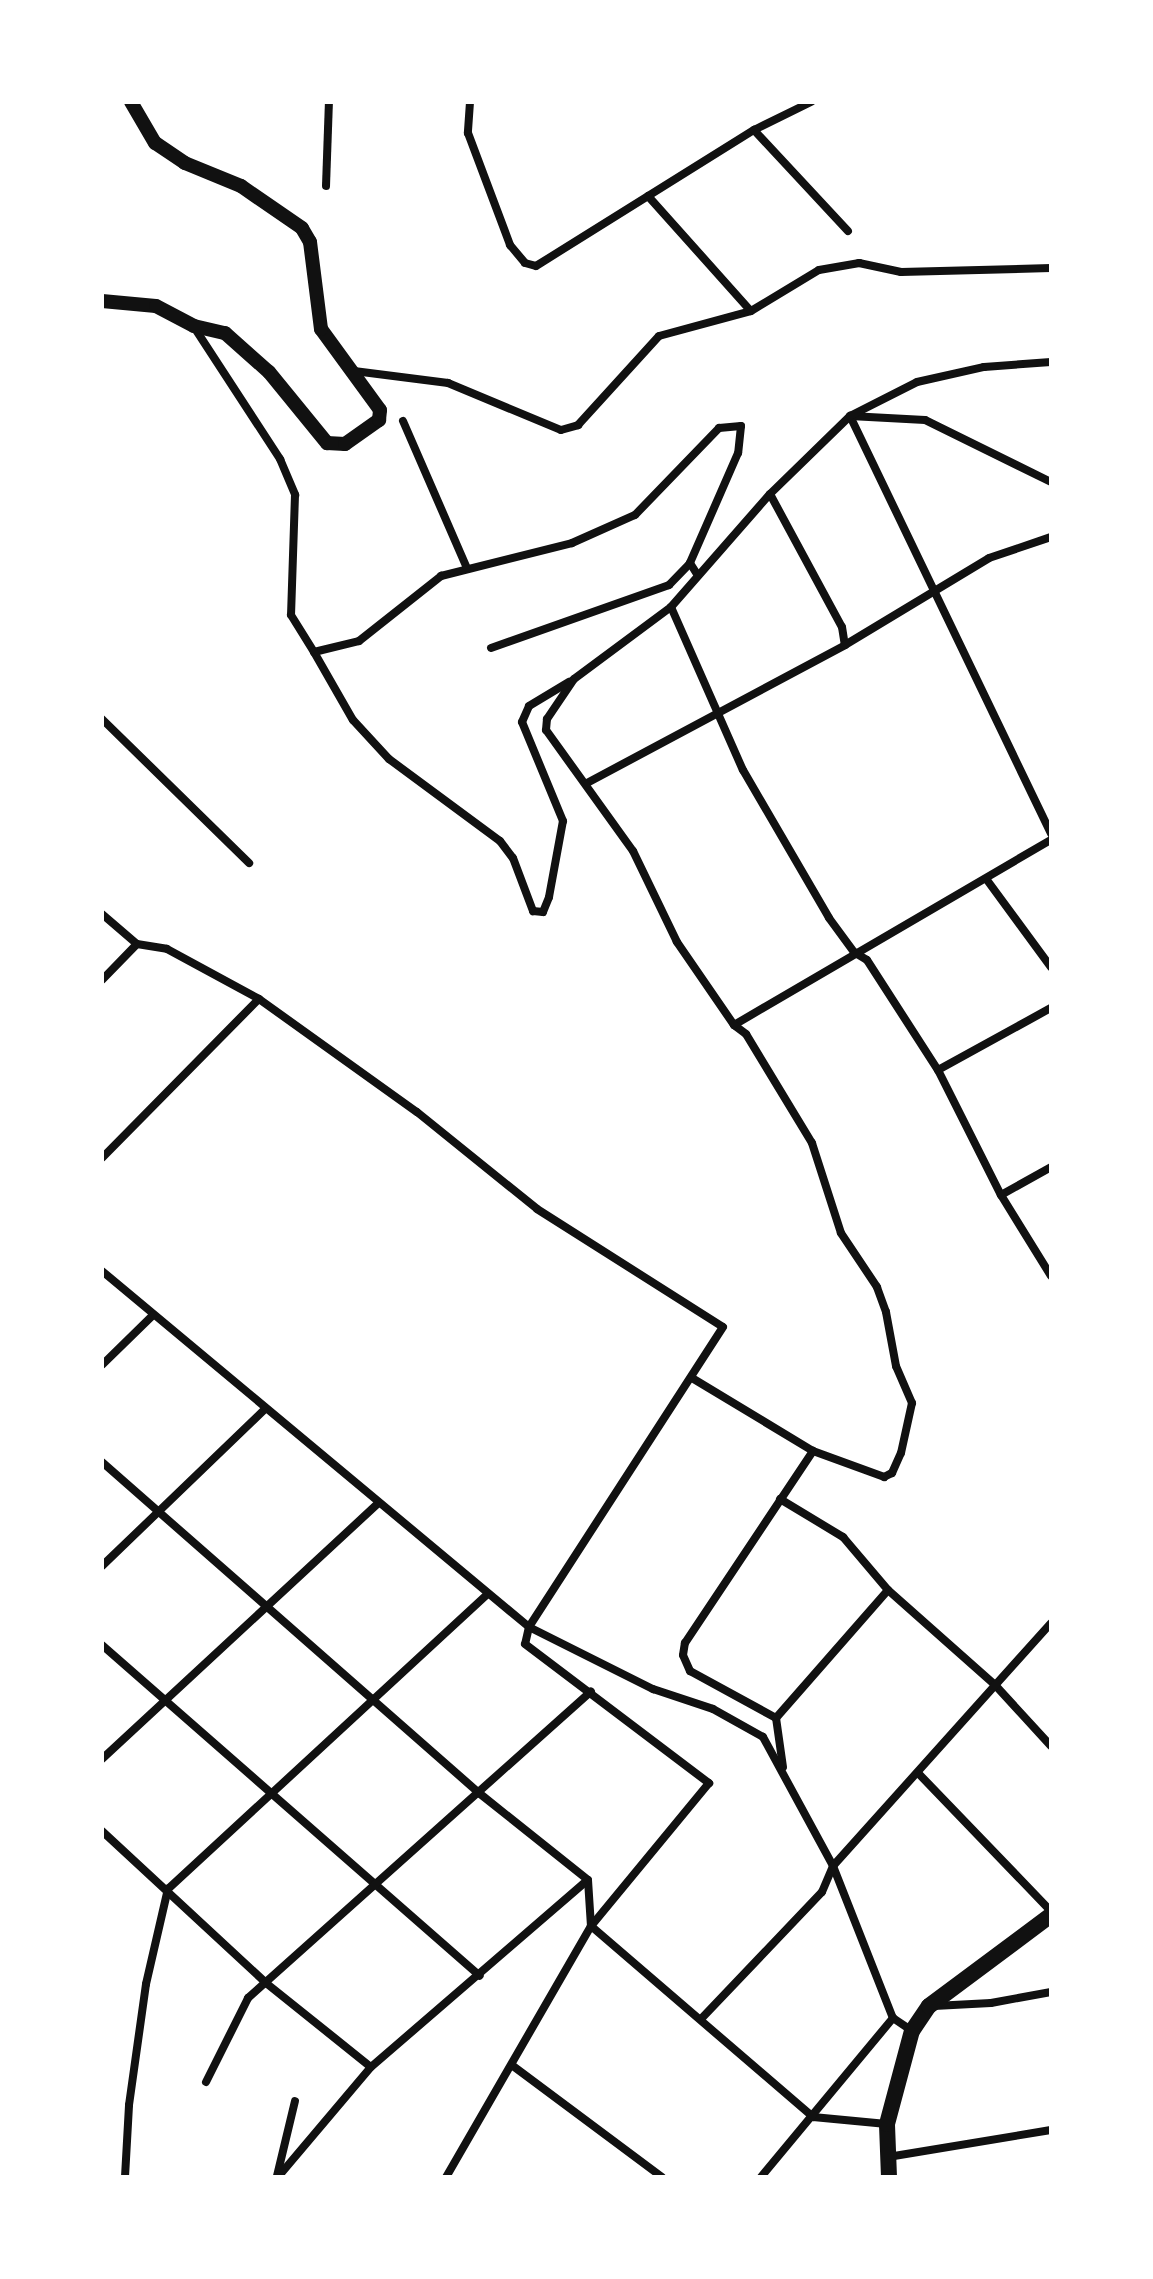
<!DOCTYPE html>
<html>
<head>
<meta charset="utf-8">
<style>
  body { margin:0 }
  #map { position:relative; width:1153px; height:2279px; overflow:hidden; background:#fff; font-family:Barlow,sans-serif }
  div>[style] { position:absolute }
  .minor>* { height:8px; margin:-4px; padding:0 4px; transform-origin:4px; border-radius:4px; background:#111 }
  .tertiary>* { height:14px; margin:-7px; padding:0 7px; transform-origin:7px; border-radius:7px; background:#111 }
  .secondary>* { height:16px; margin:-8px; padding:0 8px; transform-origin:8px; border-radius:8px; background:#111 }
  span { translate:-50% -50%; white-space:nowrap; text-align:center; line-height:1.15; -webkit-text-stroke:8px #fff; paint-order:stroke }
  .frame { position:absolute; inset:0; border:104px solid #fff; pointer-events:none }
</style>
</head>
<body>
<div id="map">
  <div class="minor">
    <div style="left:470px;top:102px;width:31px;rotate:94deg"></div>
    <div style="left:468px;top:133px;width:120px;rotate:69.4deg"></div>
    <div style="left:510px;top:245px;width:23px;rotate:50deg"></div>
    <div style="left:525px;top:263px;width:11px;rotate:15deg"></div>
    <div style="left:536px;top:266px;width:257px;rotate:-32deg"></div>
    <div style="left:754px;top:130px;width:64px;rotate:-26.2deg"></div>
    <div style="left:754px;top:130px;width:138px;rotate:47.1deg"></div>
    <div style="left:326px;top:186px;width:84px;rotate:-88deg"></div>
    <div style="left:648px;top:196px;width:154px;rotate:48.2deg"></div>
    <div style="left:194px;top:327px;width:158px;rotate:56.9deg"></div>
    <div style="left:280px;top:459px;width:39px;rotate:67deg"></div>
    <div style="left:295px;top:495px;width:120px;rotate:91.9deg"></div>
    <div style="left:291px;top:615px;width:44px;rotate:58.1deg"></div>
    <div style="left:314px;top:652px;width:46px;rotate:-13.7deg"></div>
    <div style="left:359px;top:641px;width:105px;rotate:-38.4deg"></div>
    <div style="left:441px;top:576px;width:135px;rotate:-14.1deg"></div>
    <div style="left:572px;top:543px;width:69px;rotate:-24deg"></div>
    <div style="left:635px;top:515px;width:121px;rotate:-46deg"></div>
    <div style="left:719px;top:428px;width:22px;rotate:-5deg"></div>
    <div style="left:741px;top:426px;width:27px;rotate:96deg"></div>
    <div style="left:738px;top:453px;width:120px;rotate:113.6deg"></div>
    <div style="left:690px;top:563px;width:15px;rotate:58deg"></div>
    <div style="left:354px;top:371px;width:95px;rotate:7.3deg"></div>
    <div style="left:448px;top:383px;width:122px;rotate:22.6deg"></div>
    <div style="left:561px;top:430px;width:18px;rotate:-16deg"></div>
    <div style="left:578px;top:425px;width:120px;rotate:-47.7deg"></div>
    <div style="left:659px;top:336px;width:95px;rotate:-15.2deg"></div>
    <div style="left:751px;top:311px;width:79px;rotate:-31.1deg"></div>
    <div style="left:819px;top:270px;width:41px;rotate:-9.9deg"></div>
    <div style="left:859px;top:263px;width:43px;rotate:12.1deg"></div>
    <div style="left:901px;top:272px;width:150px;rotate:-1.5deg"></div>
    <div style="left:403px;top:421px;width:160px;rotate:66.5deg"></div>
    <div style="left:1051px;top:482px;width:140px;rotate:-153.8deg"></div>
    <div style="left:925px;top:420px;width:75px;rotate:-176.9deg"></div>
    <div style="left:850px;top:416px;width:464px;rotate:64.3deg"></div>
    <div style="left:770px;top:494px;width:151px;rotate:61.6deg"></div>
    <div style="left:842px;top:627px;width:18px;rotate:81deg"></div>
    <div style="left:671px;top:607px;width:178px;rotate:66.2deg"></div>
    <div style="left:743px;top:770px;width:171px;rotate:59.8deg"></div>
    <div style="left:829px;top:918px;width:42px;rotate:53.7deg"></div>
    <div style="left:854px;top:952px;width:15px;rotate:32deg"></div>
    <div style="left:867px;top:960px;width:131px;rotate:57.2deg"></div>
    <div style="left:938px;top:1070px;width:140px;rotate:63.3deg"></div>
    <div style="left:1001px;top:1195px;width:95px;rotate:58.3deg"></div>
    <div style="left:491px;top:648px;width:189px;rotate:-19.5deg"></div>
    <div style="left:669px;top:585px;width:30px;rotate:-46deg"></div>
    <div style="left:314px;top:652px;width:78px;rotate:60.2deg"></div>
    <div style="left:353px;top:720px;width:53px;rotate:47.3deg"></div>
    <div style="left:389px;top:759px;width:138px;rotate:36.5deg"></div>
    <div style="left:500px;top:841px;width:21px;rotate:53deg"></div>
    <div style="left:513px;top:858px;width:57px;rotate:69.3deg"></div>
    <div style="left:533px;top:911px;width:10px;rotate:6deg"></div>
    <div style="left:543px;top:912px;width:16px;rotate:-68deg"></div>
    <div style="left:549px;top:897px;width:77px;rotate:-79.6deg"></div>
    <div style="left:563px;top:821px;width:107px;rotate:-112.5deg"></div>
    <div style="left:522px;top:722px;width:17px;rotate:-66deg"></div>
    <div style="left:529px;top:706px;width:47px;rotate:-31deg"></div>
    <div style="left:102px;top:719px;width:206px;rotate:44.4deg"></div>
    <div style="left:587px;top:783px;width:293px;rotate:-28.1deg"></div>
    <div style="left:845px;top:645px;width:168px;rotate:-31.1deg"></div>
    <div style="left:989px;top:558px;width:65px;rotate:-18.7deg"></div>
    <div style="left:987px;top:880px;width:108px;rotate:53.7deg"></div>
    <div style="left:102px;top:914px;width:46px;rotate:40.6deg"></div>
    <div style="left:137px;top:944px;width:30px;rotate:9deg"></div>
    <div style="left:167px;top:949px;width:105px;rotate:28.5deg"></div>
    <div style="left:259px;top:999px;width:194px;rotate:35.6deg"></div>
    <div style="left:417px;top:1112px;width:154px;rotate:38.9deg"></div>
    <div style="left:537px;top:1209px;width:220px;rotate:32.4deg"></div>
    <div style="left:723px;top:1327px;width:357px;rotate:122.9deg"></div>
    <div style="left:529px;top:1627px;width:17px;rotate:103deg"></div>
    <div style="left:525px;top:1644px;width:231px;rotate:37.1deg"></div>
    <div style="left:709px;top:1783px;width:185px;rotate:129.5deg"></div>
    <div style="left:591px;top:1926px;width:290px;rotate:120deg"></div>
    <div style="left:102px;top:980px;width:50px;rotate:-45.8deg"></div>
    <div style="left:734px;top:1025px;width:367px;rotate:-30.3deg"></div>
    <div style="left:938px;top:1070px;width:129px;rotate:-28.8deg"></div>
    <div style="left:102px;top:1158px;width:223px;rotate:-45.4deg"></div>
    <div style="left:1001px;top:1195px;width:57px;rotate:-29.2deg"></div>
    <div style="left:102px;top:1271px;width:556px;rotate:39.82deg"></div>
    <div style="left:529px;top:1627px;width:139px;rotate:26.6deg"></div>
    <div style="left:653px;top:1689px;width:63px;rotate:18.4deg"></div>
    <div style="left:713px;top:1709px;width:57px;rotate:29.2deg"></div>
    <div style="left:763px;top:1737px;width:147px;rotate:61.5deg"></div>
    <div style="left:833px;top:1866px;width:163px;rotate:68.5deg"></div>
    <div style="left:893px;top:2018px;width:23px;rotate:34deg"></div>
    <div style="left:102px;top:1365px;width:71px;rotate:-44.4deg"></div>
    <div style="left:692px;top:1378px;width:141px;rotate:31.1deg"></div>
    <div style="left:813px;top:1451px;width:76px;rotate:20.1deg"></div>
    <div style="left:884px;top:1477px;width:9px;rotate:-27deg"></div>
    <div style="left:892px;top:1473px;width:22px;rotate:-66deg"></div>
    <div style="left:901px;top:1453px;width:51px;rotate:-77.6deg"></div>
    <div style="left:912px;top:1403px;width:40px;rotate:-113.4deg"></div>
    <div style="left:896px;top:1366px;width:55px;rotate:-100.5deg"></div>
    <div style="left:886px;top:1312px;width:27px;rotate:-110deg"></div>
    <div style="left:877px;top:1287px;width:65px;rotate:-123.7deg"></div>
    <div style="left:841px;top:1233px;width:95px;rotate:-107.9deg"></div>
    <div style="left:812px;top:1143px;width:127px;rotate:-121.2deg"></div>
    <div style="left:746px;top:1034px;width:15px;rotate:-143deg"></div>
    <div style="left:734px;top:1025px;width:101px;rotate:-124.5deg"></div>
    <div style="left:677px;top:942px;width:101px;rotate:-115.8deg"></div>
    <div style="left:633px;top:851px;width:149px;rotate:-125.7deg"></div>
    <div style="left:546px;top:730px;width:11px;rotate:-85deg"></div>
    <div style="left:547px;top:719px;width:48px;rotate:-56deg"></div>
    <div style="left:574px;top:679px;width:121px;rotate:-36.6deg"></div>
    <div style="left:671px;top:607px;width:150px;rotate:-48.8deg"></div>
    <div style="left:770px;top:494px;width:112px;rotate:-44.3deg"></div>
    <div style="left:850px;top:416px;width:75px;rotate:-26.9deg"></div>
    <div style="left:917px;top:382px;width:69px;rotate:-12.6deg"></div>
    <div style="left:984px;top:367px;width:67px;rotate:-4.3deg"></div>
    <div style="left:102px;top:1462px;width:502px;rotate:41.28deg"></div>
    <div style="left:479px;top:1793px;width:139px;rotate:38.6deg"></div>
    <div style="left:588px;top:1880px;width:46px;rotate:86.3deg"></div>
    <div style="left:591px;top:1926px;width:293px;rotate:40.7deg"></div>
    <div style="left:813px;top:2117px;width:74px;rotate:5.4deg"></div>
    <div style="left:780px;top:1499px;width:74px;rotate:31.1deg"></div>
    <div style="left:843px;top:1537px;width:70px;rotate:49.7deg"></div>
    <div style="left:888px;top:1590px;width:144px;rotate:41.6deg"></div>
    <div style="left:996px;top:1686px;width:81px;rotate:47.5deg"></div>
    <div style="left:102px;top:1566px;width:225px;rotate:-43.9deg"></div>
    <div style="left:102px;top:1645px;width:502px;rotate:41.21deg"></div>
    <div style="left:776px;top:1718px;width:98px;rotate:-151.3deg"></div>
    <div style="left:690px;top:1671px;width:17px;rotate:-114deg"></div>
    <div style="left:683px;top:1655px;width:12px;rotate:-81deg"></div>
    <div style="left:685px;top:1643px;width:231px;rotate:-56.3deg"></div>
    <div style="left:102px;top:1759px;width:376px;rotate:-42.8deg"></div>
    <div style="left:783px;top:1767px;width:49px;rotate:-98.1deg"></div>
    <div style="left:776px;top:1718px;width:170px;rotate:-48.8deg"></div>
    <div style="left:919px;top:1774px;width:190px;rotate:46.1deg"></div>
    <div style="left:102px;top:1831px;width:224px;rotate:42.8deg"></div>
    <div style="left:266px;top:1983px;width:134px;rotate:38.7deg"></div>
    <div style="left:934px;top:2006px;width:57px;rotate:-3deg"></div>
    <div style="left:991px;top:2003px;width:61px;rotate:-10.4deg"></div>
    <div style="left:701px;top:2019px;width:175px;rotate:-46.4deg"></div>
    <div style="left:822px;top:1892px;width:28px;rotate:-67deg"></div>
    <div style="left:833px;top:1866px;width:326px;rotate:-48.1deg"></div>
    <div style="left:513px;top:2066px;width:186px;rotate:36.7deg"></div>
    <div style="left:206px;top:2082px;width:94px;rotate:-63.4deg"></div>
    <div style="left:248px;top:1998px;width:460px;rotate:-41.8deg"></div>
    <div style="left:888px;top:2157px;width:165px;rotate:-9.4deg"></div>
    <div style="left:277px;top:2176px;width:77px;rotate:-76.5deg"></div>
    <div style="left:125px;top:2177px;width:72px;rotate:-86.8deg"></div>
    <div style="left:129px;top:2105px;width:122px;rotate:-82deg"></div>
    <div style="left:146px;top:1984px;width:98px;rotate:-77deg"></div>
    <div style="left:168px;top:1889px;width:434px;rotate:-42.7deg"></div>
    <div style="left:278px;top:2177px;width:144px;rotate:-49.8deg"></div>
    <div style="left:371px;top:2067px;width:286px;rotate:-40.8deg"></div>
    <div style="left:761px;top:2177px;width:207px;rotate:-50.3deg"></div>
  </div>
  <div class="tertiary">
    <div style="left:102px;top:301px;width:54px;rotate:5.3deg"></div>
    <div style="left:156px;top:306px;width:43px;rotate:27.8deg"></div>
    <div style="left:194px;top:326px;width:32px;rotate:13deg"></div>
    <div style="left:225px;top:333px;width:59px;rotate:41.6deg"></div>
    <div style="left:269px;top:372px;width:92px;rotate:50.8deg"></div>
    <div style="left:327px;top:443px;width:18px;rotate:3deg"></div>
    <div style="left:345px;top:444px;width:42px;rotate:-35.2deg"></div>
    <div style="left:379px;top:420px;width:10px;rotate:-84deg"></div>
    <div style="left:380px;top:410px;width:100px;rotate:-126.1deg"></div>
    <div style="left:321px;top:329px;width:88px;rotate:-97.2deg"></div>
    <div style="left:310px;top:242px;width:16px;rotate:-120deg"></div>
    <div style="left:302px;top:228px;width:74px;rotate:-145.5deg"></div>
    <div style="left:241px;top:186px;width:61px;rotate:-157.7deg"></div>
    <div style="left:185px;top:163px;width:36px;rotate:-146deg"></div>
    <div style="left:155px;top:143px;width:48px;rotate:-120.3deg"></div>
  </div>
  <div class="secondary">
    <div style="left:889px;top:2177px;width:53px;rotate:-92.2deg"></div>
    <div style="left:887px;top:2124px;width:96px;rotate:-75deg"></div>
    <div style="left:912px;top:2031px;width:30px;rotate:-56deg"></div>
    <div style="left:929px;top:2006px;width:152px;rotate:-36.7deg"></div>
  </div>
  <div class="frame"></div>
</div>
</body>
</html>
